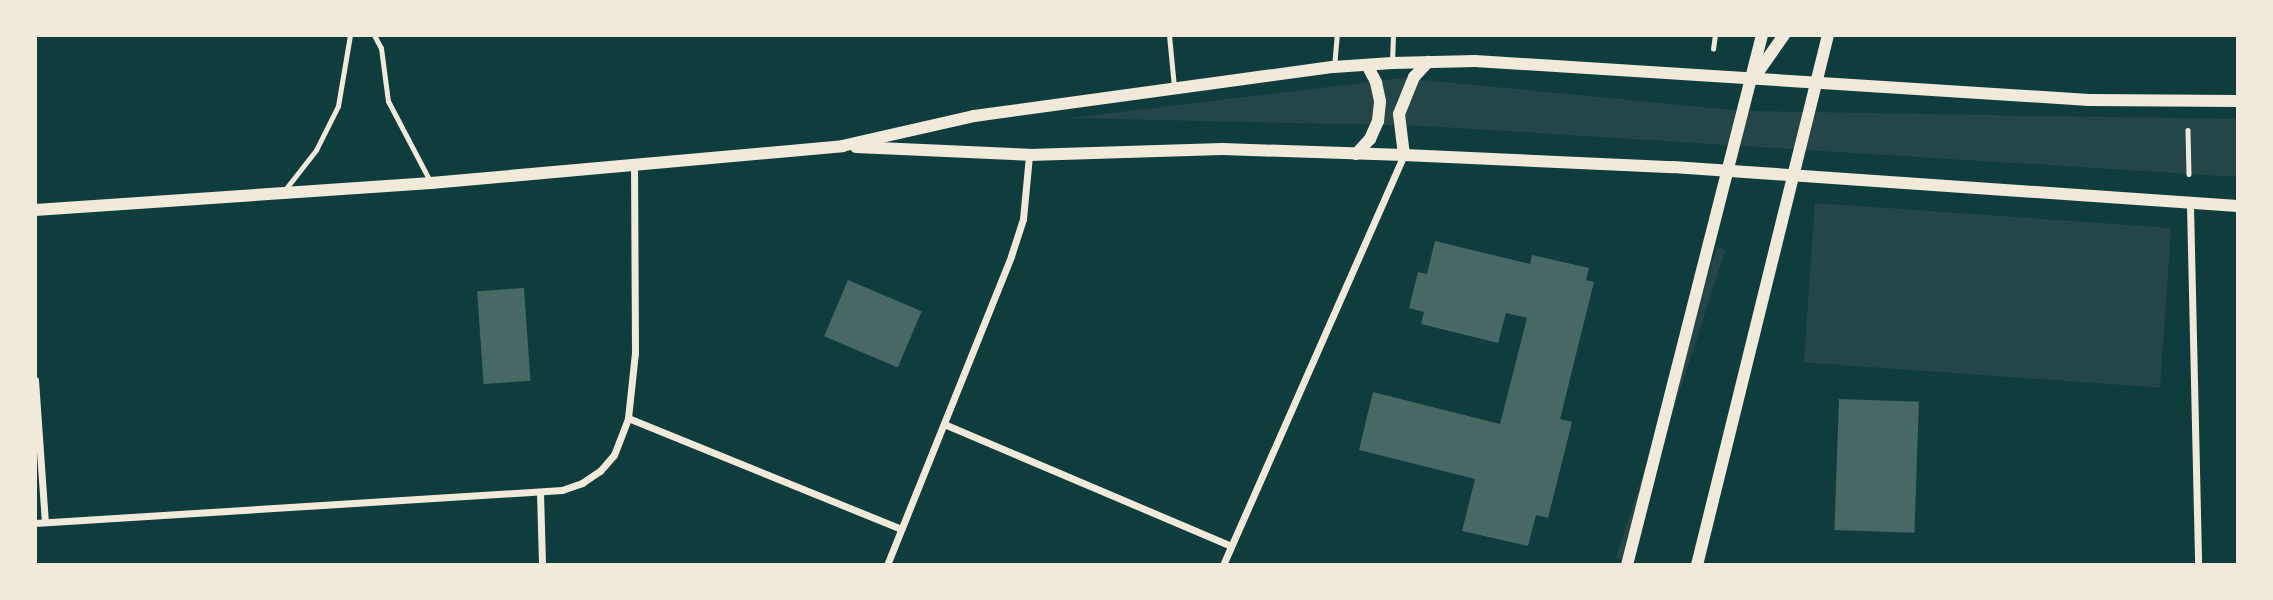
<!DOCTYPE html>
<html>
<head>
<meta charset="utf-8">
<style>
  body { margin:0 }
  #map { position:relative; width:2273px; height:600px; overflow:hidden; background:#0f3d3e; font-family:Montserrat,sans-serif }
  div>[style] { position:absolute }
  .green>* { inset:0; background:#244646; transform-origin:0 0 }
  .building>* { inset:0; background:#486865; transform-origin:0 0 }
  .path>* { height:4.5px; margin:-2.25px; padding:0 2.25px; transform-origin:2.25px; border-radius:2.25px; background:#f1e9da }
  .service>* { height:5px; margin:-2.5px; padding:0 2.5px; transform-origin:2.5px; border-radius:2.5px; background:#f1e9da }
  .minor>* { height:7px; margin:-3.5px; padding:0 3.5px; transform-origin:3.5px; border-radius:3.5px; background:#f1e9da }
  .tertiary>* { height:12px; margin:-6px; padding:0 6px; transform-origin:6px; border-radius:6px; background:#f1e9da }
  span { translate:-50% -50%; white-space:nowrap; text-align:center; line-height:1.15; -webkit-text-stroke:5px #f1e9da; paint-order:stroke }
  .frame { position:absolute; inset:0; border:37px solid #f1e9da; pointer-events:none }
</style>
</head>
<body>
<div id="map">
  <div class="green">
    <div style="clip-path:polygon(1403px 78px,1743px 111px,2238px 119px,2238px 177px,1425px 126px,1070px 118px)"></div>
    <div style="left:1815px;top:203px;width:357px;height:160px;rotate:4deg"></div>
    <div style="left:1717px;top:247px;width:9px;height:327px;rotate:18deg"></div>
  </div>
  <div class="building">
    <div style="clip-path:polygon(1435px 241px,1530px 264px,1532px 255px,1589px 268px,1586px 280px,1594px 282px,1560px 419px,1572px 422px,1548px 518px,1536px 515px,1528px 546px,1462px 531px,1475px 479px,1359px 450px,1373px 392px,1500px 424px,1527px 318px,1506px 313px,1498px 343px,1421px 324px,1424px 312px,1409px 308px,1418px 272px,1427px 274px)"></div>
    <div style="left:848px;top:280px;width:80px;height:61px;rotate:23deg"></div>
    <div style="left:524px;top:288px;width:93px;height:47px;rotate:86deg"></div>
    <div style="left:1839px;top:399px;width:80px;height:131px;rotate:2deg"></div>
  </div>
  <div class="path">
    <div style="left:1713px;top:49px;width:14px;rotate:-82deg"></div>
    <div style="left:2188px;top:130px;width:44px;rotate:88.7deg"></div>
  </div>
  <div class="service">
    <div style="left:374px;top:35px;width:15px;rotate:62deg"></div>
    <div style="left:381px;top:48px;width:53px;rotate:82.5deg"></div>
    <div style="left:388px;top:101px;width:93px;rotate:62.3deg"></div>
    <div style="left:1169px;top:35px;width:52px;rotate:84.5deg"></div>
    <div style="left:1392px;top:63px;width:28px;rotate:-88deg"></div>
    <div style="left:1334px;top:67px;width:32px;rotate:-85deg"></div>
    <div style="left:284px;top:191px;width:52px;rotate:-52deg"></div>
    <div style="left:316px;top:150px;width:49px;rotate:-63.4deg"></div>
    <div style="left:338px;top:106px;width:72px;rotate:-80.4deg"></div>
  </div>
  <div class="minor">
    <div style="left:2190px;top:205px;width:360px;rotate:88.7deg"></div>
    <div style="left:35px;top:380px;width:142px;rotate:86deg"></div>
    <div style="left:628px;top:418px;width:295px;rotate:22.1deg"></div>
    <div style="left:944px;top:424px;width:312px;rotate:23deg"></div>
    <div style="left:540px;top:492px;width:73px;rotate:88.4deg"></div>
    <div style="left:35px;top:523px;width:528px;rotate:-3.58deg"></div>
    <div style="left:562px;top:490px;width:21px;rotate:-19deg"></div>
    <div style="left:582px;top:483px;width:22px;rotate:-34deg"></div>
    <div style="left:600px;top:471px;width:21px;rotate:-49deg"></div>
    <div style="left:614px;top:455px;width:40px;rotate:-69deg"></div>
    <div style="left:628px;top:418px;width:65px;rotate:-83.9deg"></div>
    <div style="left:635px;top:353px;width:187px;rotate:-90.3deg"></div>
    <div style="left:887px;top:565px;width:333px;rotate:-68.1deg"></div>
    <div style="left:1011px;top:256px;width:39px;rotate:-72deg"></div>
    <div style="left:1023px;top:219px;width:64px;rotate:-84.6deg"></div>
    <div style="left:1223px;top:565px;width:448px;rotate:-66.2deg"></div>
  </div>
  <div class="tertiary">
    <div style="left:1756px;top:75px;width:49px;rotate:-55deg"></div>
    <div style="left:856px;top:147px;width:173px;rotate:2.6deg"></div>
    <div style="left:1029px;top:155px;width:193px;rotate:-1.8deg"></div>
    <div style="left:1222px;top:149px;width:182px;rotate:1.9deg"></div>
    <div style="left:1404px;top:155px;width:269px;rotate:2.6deg"></div>
    <div style="left:1673px;top:167px;width:566px;rotate:3.95deg"></div>
    <div style="left:1356px;top:154px;width:21px;rotate:-47deg"></div>
    <div style="left:1370px;top:139px;width:20px;rotate:-66deg"></div>
    <div style="left:1378px;top:121px;width:20px;rotate:-84deg"></div>
    <div style="left:1380px;top:101px;width:19px;rotate:-102deg"></div>
    <div style="left:1376px;top:82px;width:19px;rotate:-118deg"></div>
    <div style="left:1404px;top:155px;width:41px;rotate:-97deg"></div>
    <div style="left:1399px;top:114px;width:40px;rotate:-68deg"></div>
    <div style="left:1414px;top:77px;width:21px;rotate:-47deg"></div>
    <div style="left:35px;top:210px;width:397px;rotate:-3.9deg"></div>
    <div style="left:431px;top:183px;width:413px;rotate:-5.1deg"></div>
    <div style="left:842px;top:146px;width:135px;rotate:-12.8deg"></div>
    <div style="left:974px;top:116px;width:363px;rotate:-7.8deg"></div>
    <div style="left:1334px;top:67px;width:58px;rotate:-3.9deg"></div>
    <div style="left:1392px;top:63px;width:83px;rotate:-1.4deg"></div>
    <div style="left:1475px;top:61px;width:615px;rotate:3.63deg"></div>
    <div style="left:2089px;top:100px;width:149px;rotate:0.4deg"></div>
    <div style="left:1627px;top:565px;width:547px;rotate:-75.71deg"></div>
    <div style="left:1697px;top:565px;width:546px;rotate:-76.12deg"></div>
  </div>
  <div class="frame"></div>
</div>
</body>
</html>
